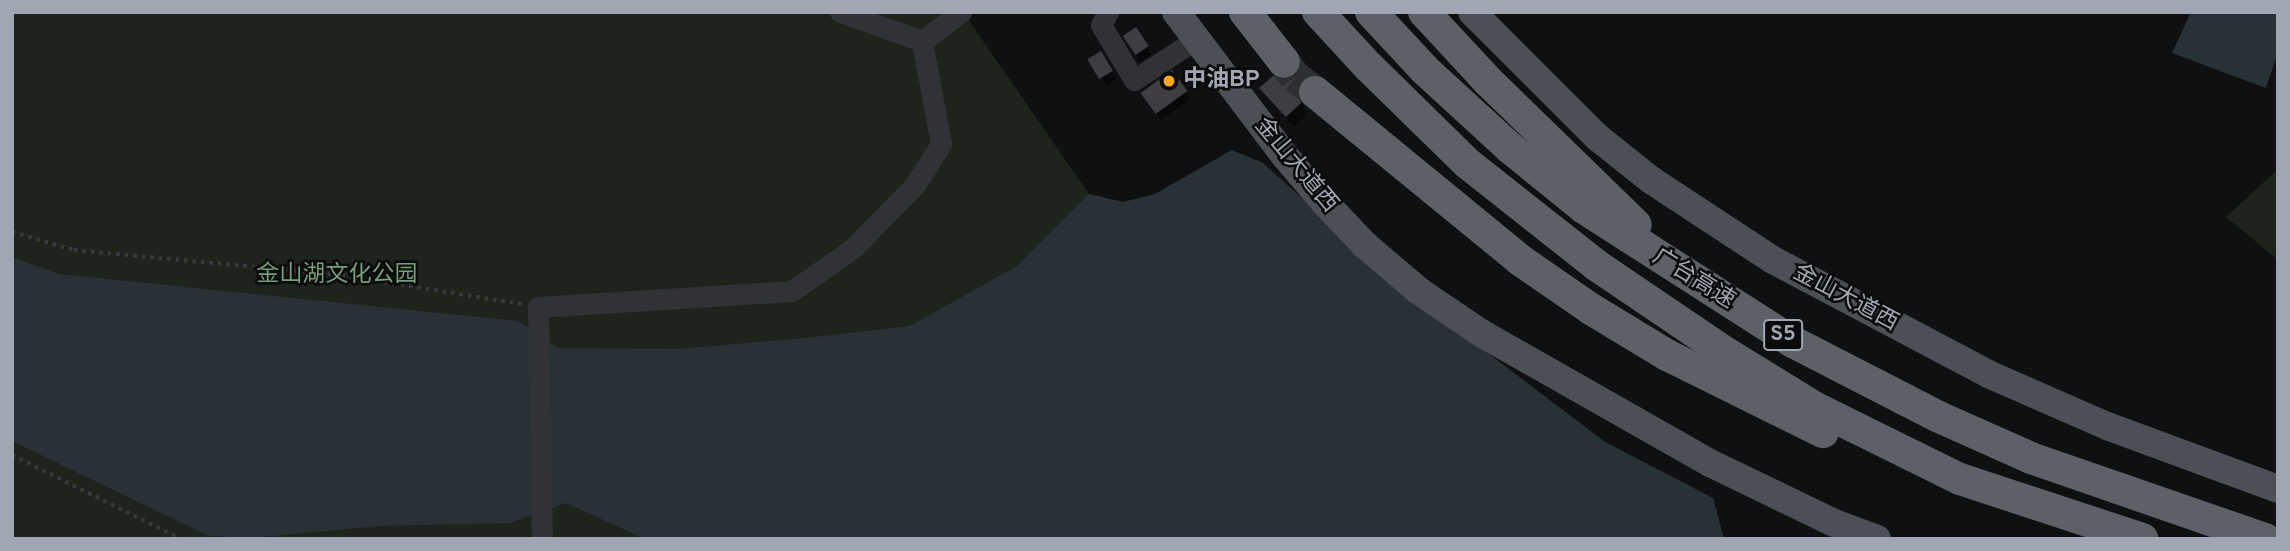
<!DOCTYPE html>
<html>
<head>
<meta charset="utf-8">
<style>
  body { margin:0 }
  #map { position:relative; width:2290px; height:551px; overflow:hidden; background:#0f1011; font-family:Overpass,"Noto Sans SC",sans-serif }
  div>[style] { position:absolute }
  .green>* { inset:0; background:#1c241c }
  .water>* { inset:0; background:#283136 }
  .shadow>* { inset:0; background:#0007 }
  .building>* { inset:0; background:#3d3e44; transform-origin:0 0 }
  .highway-tunnel>* { height:32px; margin-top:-16px; transform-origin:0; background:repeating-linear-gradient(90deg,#2c2e31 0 32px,transparent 0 48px) }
  .path>* { height:3.5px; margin-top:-1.75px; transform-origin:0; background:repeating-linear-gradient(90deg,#36393d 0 3.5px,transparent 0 8.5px) }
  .minor>* { height:21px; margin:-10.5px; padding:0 10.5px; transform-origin:10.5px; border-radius:10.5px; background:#303236 }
  .major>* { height:28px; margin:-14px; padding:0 14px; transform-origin:14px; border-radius:14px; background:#4c4f55 }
  .highway>* { height:32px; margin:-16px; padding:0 16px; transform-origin:16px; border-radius:16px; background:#5c6067 }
  .dots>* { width:19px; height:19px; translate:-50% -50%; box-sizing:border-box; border:4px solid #0b0b0c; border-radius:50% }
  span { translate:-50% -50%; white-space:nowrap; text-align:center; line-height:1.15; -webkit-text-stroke:5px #0b0b0c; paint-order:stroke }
  .shield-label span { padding:2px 5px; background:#0b0b0c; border:2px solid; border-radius:5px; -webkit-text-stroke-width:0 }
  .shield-label { font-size:21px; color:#a0a6b2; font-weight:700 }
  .poi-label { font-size:23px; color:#a0a6b2; font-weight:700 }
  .left { translate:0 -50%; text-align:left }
  .street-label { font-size:23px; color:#a0a6b2 }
  .park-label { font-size:23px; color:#769e77 }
  .frame { position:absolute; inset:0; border:14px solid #a0a6b2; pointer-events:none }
</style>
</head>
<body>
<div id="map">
  <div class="green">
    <div style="clip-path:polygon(12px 12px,963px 12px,1089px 194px,1123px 202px,1155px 194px,1232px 150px,1263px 163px,1398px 285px,1605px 442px,1713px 498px,1724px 539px,12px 539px)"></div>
    <div style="clip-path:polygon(2278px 169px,2278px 260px,2226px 217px)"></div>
  </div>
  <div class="water">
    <div style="clip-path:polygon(2191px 12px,2278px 12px,2278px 53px,2266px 88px,2172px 53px)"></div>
    <div style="clip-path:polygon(1232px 150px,1263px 163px,1398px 285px,1605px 442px,1713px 498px,1724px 539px,645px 539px,566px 503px,510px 523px,379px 526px,250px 538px,209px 536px,12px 441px,12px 257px,59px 274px,518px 321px,558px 348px,678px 349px,805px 338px,910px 326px,1017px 266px,1089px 194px,1123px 202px,1155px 194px)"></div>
  </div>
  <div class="shadow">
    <div style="clip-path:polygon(1125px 36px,1147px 47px,1152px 54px,1140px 62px)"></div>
    <div style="clip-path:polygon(1101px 53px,1116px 79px,1107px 86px,1095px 68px)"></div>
    <div style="clip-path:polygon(1302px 67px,1316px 87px,1306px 92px,1302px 102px,1306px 115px,1294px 127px,1262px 89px,1296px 78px)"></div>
    <div style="clip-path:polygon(1186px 92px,1190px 99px,1161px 120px,1147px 101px)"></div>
  </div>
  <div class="building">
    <div style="left:1136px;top:27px;width:23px;height:16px;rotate:56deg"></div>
    <div style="left:1101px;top:51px;width:23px;height:16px;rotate:59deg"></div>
    <div style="clip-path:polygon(1302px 64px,1311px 74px,1300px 81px,1297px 90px,1301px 103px,1286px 117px,1259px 88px,1273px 76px,1286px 80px,1295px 77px)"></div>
    <div style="left:1172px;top:70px;width:26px;height:39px;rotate:54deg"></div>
  </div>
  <div class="highway-tunnel">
    <div style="left:1284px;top:62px;width:19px;rotate:54deg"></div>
    <div style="left:1295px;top:77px;width:25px;rotate:37deg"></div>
  </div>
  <div class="path">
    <div style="left:12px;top:232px;width:65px;rotate:16.2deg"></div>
    <div style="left:74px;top:250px;width:269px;rotate:5.3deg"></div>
    <div style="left:342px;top:275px;width:182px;rotate:9.2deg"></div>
    <div style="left:12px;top:455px;width:189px;rotate:26.4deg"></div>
  </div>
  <div class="minor">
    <div style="left:1108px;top:12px;width:15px;rotate:118deg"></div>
    <div style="left:1101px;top:25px;width:64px;rotate:59deg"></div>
    <div style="left:1134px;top:80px;width:74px;rotate:-33.5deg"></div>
    <div style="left:922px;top:41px;width:49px;rotate:-36.6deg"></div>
    <div style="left:542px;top:539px;width:232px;rotate:-91deg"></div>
    <div style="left:538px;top:307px;width:255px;rotate:-3.6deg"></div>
    <div style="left:792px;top:291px;width:73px;rotate:-35deg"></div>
    <div style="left:852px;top:249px;width:90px;rotate:-45.5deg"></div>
    <div style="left:915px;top:185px;width:49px;rotate:-57.6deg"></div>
    <div style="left:941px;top:144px;width:105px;rotate:-100.5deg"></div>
    <div style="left:922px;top:41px;width:87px;rotate:-160.5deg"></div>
  </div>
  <div class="major">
    <div style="left:1176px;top:12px;width:179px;rotate:52.9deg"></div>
    <div style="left:1284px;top:155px;width:62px;rotate:49.6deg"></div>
    <div style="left:1324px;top:202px;width:59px;rotate:46.4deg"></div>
    <div style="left:1365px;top:245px;width:71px;rotate:40.4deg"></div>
    <div style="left:1419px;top:291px;width:75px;rotate:34.1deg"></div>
    <div style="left:1481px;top:333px;width:263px;rotate:29.6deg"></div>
    <div style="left:1710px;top:463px;width:136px;rotate:25.8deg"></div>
    <div style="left:1832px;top:522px;width:48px;rotate:20.7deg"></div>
    <div style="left:1472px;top:12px;width:177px;rotate:45deg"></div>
    <div style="left:1597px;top:137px;width:69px;rotate:38.5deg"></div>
    <div style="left:1651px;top:180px;width:146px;rotate:33.3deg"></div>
    <div style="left:1773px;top:260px;width:243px;rotate:27.9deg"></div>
    <div style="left:1988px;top:374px;width:130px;rotate:23.6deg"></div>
    <div style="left:2107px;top:426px;width:182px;rotate:20.2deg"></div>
  </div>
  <div class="highway">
    <div style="left:1245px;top:12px;width:63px;rotate:52deg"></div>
    <div style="left:1318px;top:12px;width:75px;rotate:47.2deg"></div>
    <div style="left:1369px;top:67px;width:137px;rotate:44.4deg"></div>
    <div style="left:1467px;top:163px;width:164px;rotate:38.3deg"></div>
    <div style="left:1596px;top:265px;width:157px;rotate:34.1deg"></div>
    <div style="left:1726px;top:353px;width:103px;rotate:31.5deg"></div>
    <div style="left:1814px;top:407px;width:163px;rotate:26.3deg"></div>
    <div style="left:1960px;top:479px;width:192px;rotate:18.2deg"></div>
    <div style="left:1371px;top:12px;width:79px;rotate:47deg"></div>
    <div style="left:1425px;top:70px;width:115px;rotate:42.5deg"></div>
    <div style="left:1510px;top:148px;width:95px;rotate:39deg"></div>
    <div style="left:1584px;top:208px;width:248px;rotate:32.7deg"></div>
    <div style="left:1793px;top:342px;width:164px;rotate:27.2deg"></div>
    <div style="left:1939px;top:417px;width:101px;rotate:24deg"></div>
    <div style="left:2031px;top:458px;width:248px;rotate:19.1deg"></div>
    <div style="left:1424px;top:12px;width:94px;rotate:47.2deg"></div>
    <div style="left:1488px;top:81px;width:206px;rotate:44.2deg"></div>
    <div style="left:1315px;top:92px;width:265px;rotate:39.3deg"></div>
    <div style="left:1520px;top:260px;width:86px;rotate:34.6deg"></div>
    <div style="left:1591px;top:309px;width:89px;rotate:31.2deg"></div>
    <div style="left:1667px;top:355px;width:174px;rotate:26.3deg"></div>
  </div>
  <div class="dots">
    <div style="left:1169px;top:81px;background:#f5a624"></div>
  </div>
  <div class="shield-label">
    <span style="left:1783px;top:335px">S5</span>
  </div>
  <div class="poi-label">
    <span class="left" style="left:1183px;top:81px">中油BP</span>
  </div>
  <div class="street-label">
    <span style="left:1295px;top:166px;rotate:50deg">金山大道西</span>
    <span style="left:1693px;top:280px;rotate:32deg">广台高速</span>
    <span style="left:1845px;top:299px;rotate:28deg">金山大道西</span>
  </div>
  <div class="park-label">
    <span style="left:337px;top:276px">金山湖文化公园</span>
  </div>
  <div class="frame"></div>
</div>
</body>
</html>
